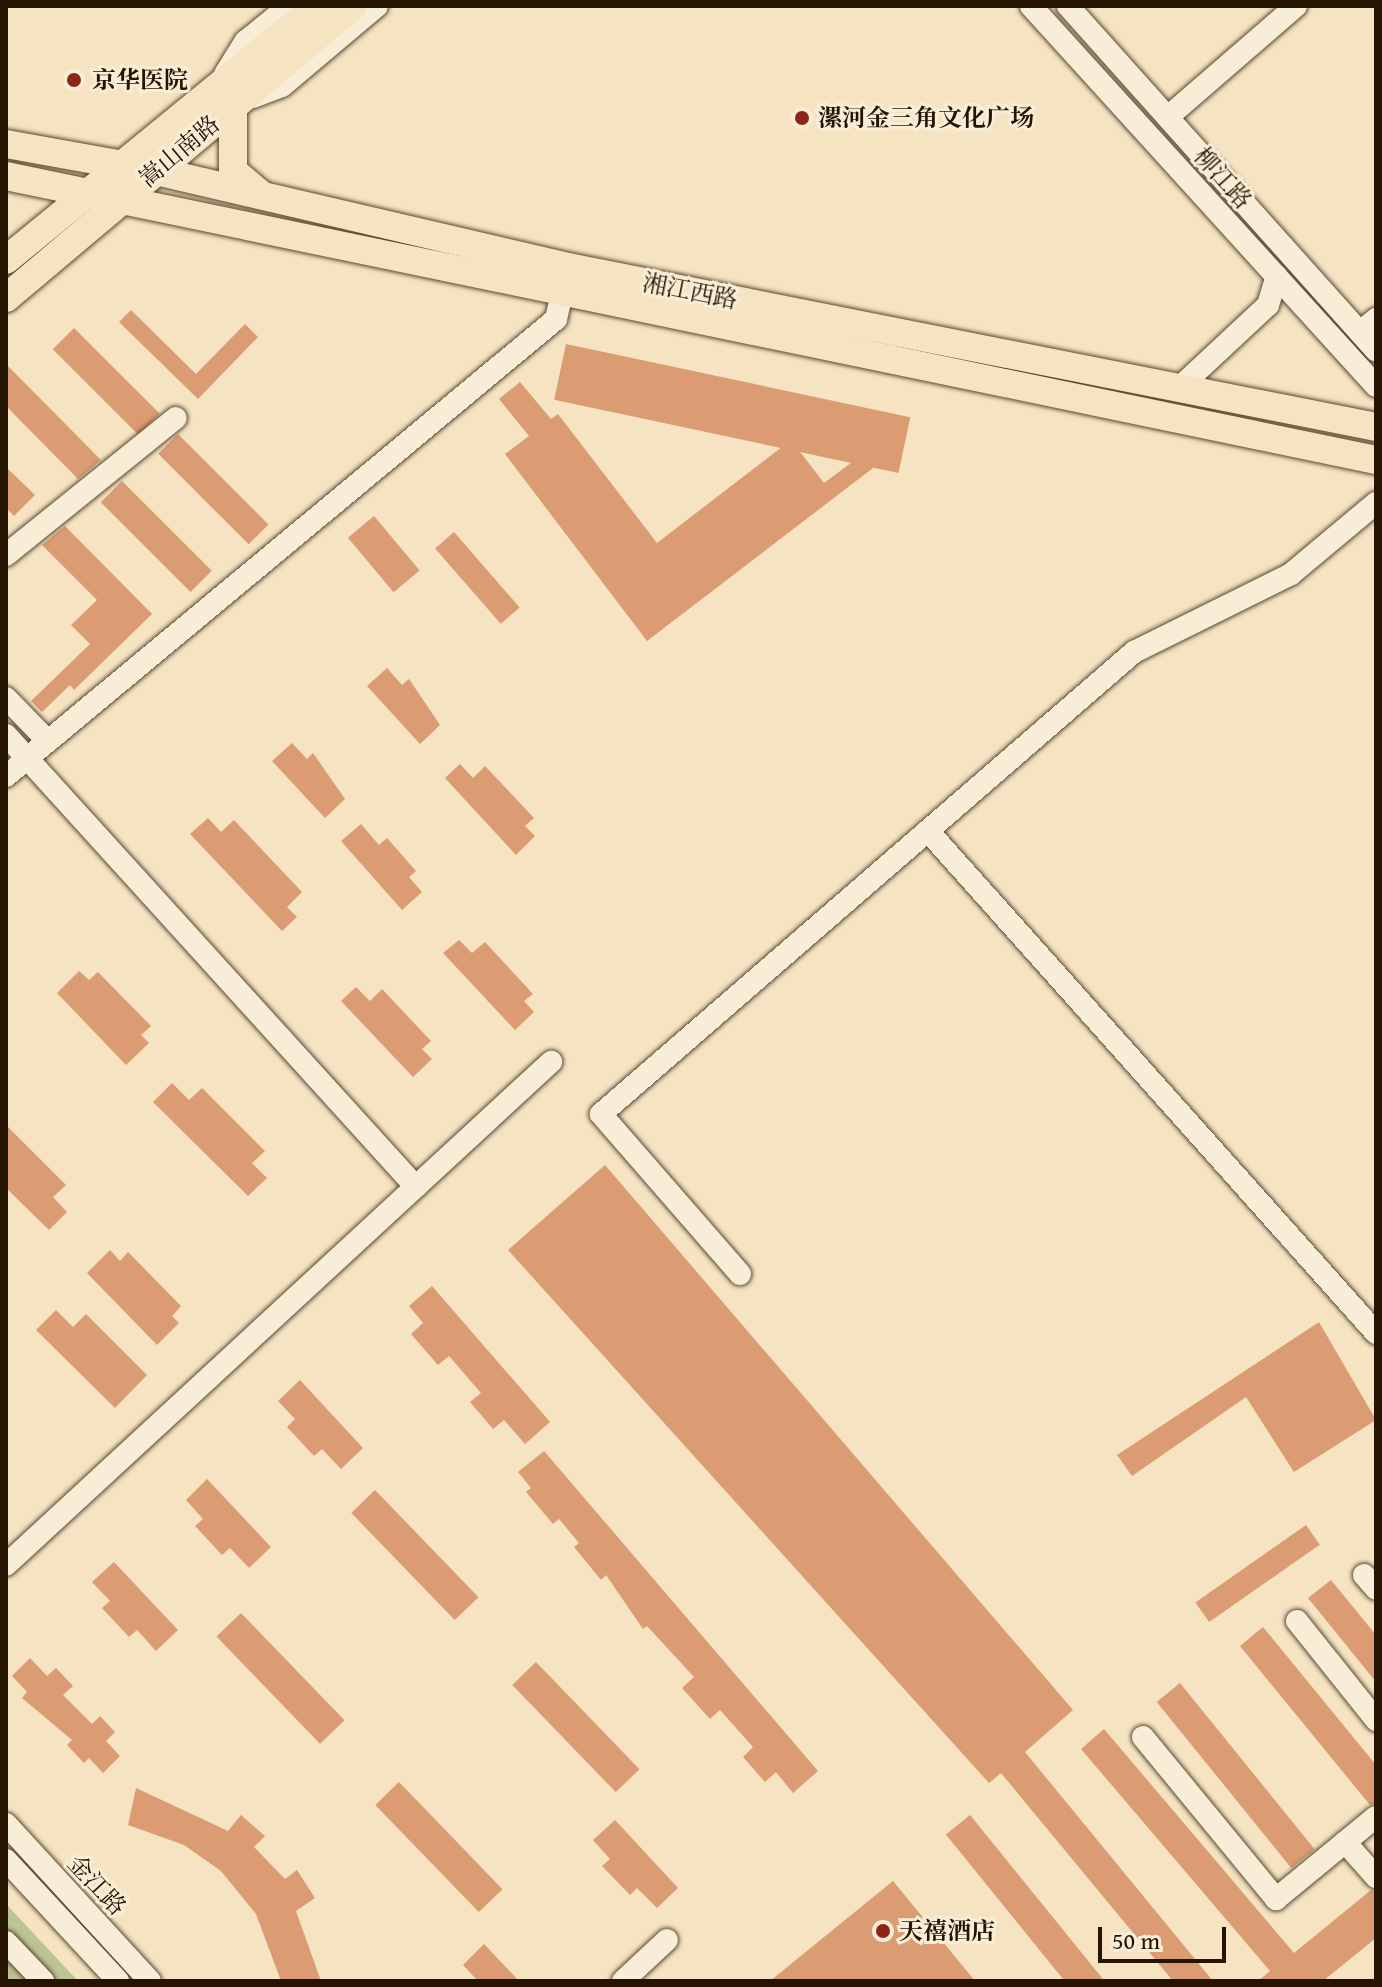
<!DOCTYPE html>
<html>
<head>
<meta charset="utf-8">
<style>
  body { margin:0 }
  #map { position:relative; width:1382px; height:1987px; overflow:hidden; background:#f5e3c2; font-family:"Gentium Book Plus","Noto Serif SC",serif }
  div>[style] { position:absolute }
  .green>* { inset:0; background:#bcc493 }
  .building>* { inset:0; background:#db9b73; transform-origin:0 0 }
  .roads { filter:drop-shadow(0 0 2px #594830) drop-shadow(0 0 2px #594830) }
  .minor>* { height:22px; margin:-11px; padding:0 11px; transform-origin:11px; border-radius:11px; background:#f8edd7 }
  .major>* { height:28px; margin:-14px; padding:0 14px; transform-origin:14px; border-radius:14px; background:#f5e3c2 }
  .dots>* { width:22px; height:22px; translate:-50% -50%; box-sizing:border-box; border:4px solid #f8edd7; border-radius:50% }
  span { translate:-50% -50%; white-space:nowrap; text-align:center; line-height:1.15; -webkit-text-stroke:6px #f8edd7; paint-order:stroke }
  .poi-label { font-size:24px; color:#251400; font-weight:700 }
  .left { translate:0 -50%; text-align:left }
  .street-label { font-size:24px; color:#251400 }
  .frame { position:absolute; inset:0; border:8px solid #251400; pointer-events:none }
  .scale { position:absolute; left:1098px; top:1927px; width:128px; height:36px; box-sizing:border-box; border:4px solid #251400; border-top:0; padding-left:10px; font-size:24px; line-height:28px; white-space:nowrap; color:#251400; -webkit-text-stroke:6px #f8edd7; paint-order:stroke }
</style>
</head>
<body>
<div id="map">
  <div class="green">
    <div style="clip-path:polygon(6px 1904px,78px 1981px,6px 1981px)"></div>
  </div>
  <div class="building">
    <div style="clip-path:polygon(131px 310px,196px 374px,245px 324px,258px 337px,198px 399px,119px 322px)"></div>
    <div style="left:74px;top:328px;width:121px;height:30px;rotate:45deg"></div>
    <div style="left:566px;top:344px;width:352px;height:57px;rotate:12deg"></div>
    <div style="clip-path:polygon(6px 364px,101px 460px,78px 479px,6px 406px)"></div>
    <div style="clip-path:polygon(520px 382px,551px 419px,558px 414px,657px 543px,791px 440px,824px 483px,863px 454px,873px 468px,647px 641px,505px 454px,529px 436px,499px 399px)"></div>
    <div style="left:178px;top:434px;width:128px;height:28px;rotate:45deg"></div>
    <div style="clip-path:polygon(6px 467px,35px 495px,14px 516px,6px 508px)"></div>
    <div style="left:122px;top:481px;width:127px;height:30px;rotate:45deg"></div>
    <div style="left:374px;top:516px;width:71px;height:34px;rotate:50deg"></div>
    <div style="clip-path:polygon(65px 526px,152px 614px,74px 690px,70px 685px,42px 712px,31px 701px,90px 644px,71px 625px,97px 600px,42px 545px)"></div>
    <div style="left:454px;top:532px;width:100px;height:25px;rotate:49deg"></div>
    <div style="clip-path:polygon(387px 668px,402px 685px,409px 679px,440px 725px,420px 744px,367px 686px)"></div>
    <div style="clip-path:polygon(292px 743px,307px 759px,313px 753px,345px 799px,325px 818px,272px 761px)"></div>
    <div style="clip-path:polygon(460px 764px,473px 778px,485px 766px,534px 818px,525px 826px,535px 836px,516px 855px,445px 778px)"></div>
    <div style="clip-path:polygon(208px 818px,221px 832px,234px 820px,302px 892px,287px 907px,297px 917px,282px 931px,190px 834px)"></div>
    <div style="clip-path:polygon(361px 824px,379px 845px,387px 838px,416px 871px,409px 877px,422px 892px,402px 910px,341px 841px)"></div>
    <div style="clip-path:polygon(459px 940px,472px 953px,485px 942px,533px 994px,524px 1001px,534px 1012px,515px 1030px,443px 953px)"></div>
    <div style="clip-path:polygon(79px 971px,89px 980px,98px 972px,151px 1026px,141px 1035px,149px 1043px,126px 1065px,57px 993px)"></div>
    <div style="clip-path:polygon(356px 987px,370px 1001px,382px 989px,431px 1041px,422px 1049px,432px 1059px,413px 1077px,341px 1001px)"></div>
    <div style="clip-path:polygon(172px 1083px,189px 1100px,202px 1088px,265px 1151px,252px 1163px,267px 1178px,248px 1196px,153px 1102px)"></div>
    <div style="clip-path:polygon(6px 1125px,66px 1185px,53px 1197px,67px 1212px,49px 1230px,6px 1188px)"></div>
    <div style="clip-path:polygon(605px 1165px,1073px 1710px,1025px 1752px,1213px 1981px,1173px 1981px,1001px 1773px,989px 1783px,508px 1250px)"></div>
    <div style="clip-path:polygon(110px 1250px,120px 1261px,128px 1252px,181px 1306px,172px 1316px,179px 1323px,157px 1345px,87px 1273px)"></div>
    <div style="clip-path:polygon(432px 1286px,550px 1422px,525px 1444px,504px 1420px,493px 1429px,470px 1402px,481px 1393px,449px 1356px,438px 1365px,411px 1334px,423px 1323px,409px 1306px)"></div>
    <div style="clip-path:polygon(56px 1310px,73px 1327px,86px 1314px,147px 1375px,115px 1408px,36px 1330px)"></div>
    <div style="clip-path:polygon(1319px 1322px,1376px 1420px,1294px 1472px,1246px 1397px,1132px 1476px,1117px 1455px)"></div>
    <div style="clip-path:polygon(300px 1380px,363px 1448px,341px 1469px,322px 1449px,314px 1456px,287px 1427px,295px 1419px,278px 1401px)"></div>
    <div style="clip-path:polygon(544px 1451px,818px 1771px,793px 1793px,776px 1772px,765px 1782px,743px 1757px,753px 1747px,720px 1710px,710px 1719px,682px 1688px,694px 1677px,647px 1626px,643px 1629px,606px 1575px,601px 1580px,574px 1547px,579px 1543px,559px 1519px,553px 1524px,526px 1492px,531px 1488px,518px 1472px)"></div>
    <div style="clip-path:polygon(207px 1479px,271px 1547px,249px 1568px,230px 1548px,222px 1555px,195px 1526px,203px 1519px,186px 1500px)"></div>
    <div style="left:375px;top:1490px;width:149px;height:33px;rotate:46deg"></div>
    <div style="left:1306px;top:1525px;width:24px;height:135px;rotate:55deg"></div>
    <div style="clip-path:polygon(114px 1562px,178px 1630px,156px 1651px,137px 1630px,129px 1637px,102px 1608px,110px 1601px,92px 1582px)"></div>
    <div style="clip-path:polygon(1331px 1580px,1376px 1635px,1376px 1682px,1308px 1598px)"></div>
    <div style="left:241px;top:1613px;width:149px;height:34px;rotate:46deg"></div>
    <div style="clip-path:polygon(1263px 1627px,1376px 1765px,1376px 1803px,1370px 1805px,1240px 1646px)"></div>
    <div style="clip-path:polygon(30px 1658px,47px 1676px,56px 1668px,73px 1686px,63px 1695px,92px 1724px,100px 1716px,115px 1732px,106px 1741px,120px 1756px,103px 1773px,89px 1758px,84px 1763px,67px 1745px,72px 1740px,22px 1698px,27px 1692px,12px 1676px)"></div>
    <div style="left:536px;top:1662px;width:149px;height:33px;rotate:46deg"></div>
    <div style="left:1180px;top:1683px;width:214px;height:30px;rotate:51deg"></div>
    <div style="clip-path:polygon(1104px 1729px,1294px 1953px,1371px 1890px,1376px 1891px,1376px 1938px,1323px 1981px,1258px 1981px,1270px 1971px,1081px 1749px)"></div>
    <div style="left:399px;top:1782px;width:149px;height:33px;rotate:46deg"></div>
    <div style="clip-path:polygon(136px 1788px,228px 1831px,241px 1815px,265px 1836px,254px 1847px,285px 1879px,297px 1870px,315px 1898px,296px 1911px,321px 1981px,281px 1981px,256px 1914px,221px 1871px,184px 1845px,128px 1825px)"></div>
    <div style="left:970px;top:1815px;width:214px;height:31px;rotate:51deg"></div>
    <div style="clip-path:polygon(615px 1820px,678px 1888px,657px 1908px,637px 1888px,630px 1895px,602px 1866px,610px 1859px,593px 1840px)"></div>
    <div style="clip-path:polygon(893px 1881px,975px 1981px,770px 1981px)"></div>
    <div style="clip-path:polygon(484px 1944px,519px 1981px,478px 1981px,463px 1965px)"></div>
  </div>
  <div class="roads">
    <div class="minor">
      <div style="left:1031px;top:6px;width:513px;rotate:47.76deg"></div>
      <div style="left:1068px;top:6px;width:462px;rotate:48.2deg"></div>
      <div style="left:225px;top:74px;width:39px;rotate:-58deg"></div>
      <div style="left:246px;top:41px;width:55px;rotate:-39.1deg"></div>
      <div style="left:253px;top:97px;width:31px;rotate:-21deg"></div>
      <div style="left:282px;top:86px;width:124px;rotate:-40.1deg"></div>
      <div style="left:1169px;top:116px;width:168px;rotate:-40.9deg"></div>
      <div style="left:1360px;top:332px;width:21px;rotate:-39deg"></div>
      <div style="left:1179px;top:388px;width:122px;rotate:-43deg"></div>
      <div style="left:1268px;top:305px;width:30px;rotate:-73deg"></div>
      <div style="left:6px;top:555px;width:218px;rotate:-38.9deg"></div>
      <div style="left:6px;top:698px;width:60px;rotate:45.7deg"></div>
      <div style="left:6px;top:735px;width:610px;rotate:47.79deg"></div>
      <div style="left:6px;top:776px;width:715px;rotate:-39.72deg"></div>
      <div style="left:556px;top:319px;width:44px;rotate:-76.9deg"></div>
      <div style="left:928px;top:831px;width:673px;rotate:48.25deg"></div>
      <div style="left:740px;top:1274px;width:212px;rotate:-131deg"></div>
      <div style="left:601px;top:1114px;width:705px;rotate:-40.92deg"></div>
      <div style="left:1134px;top:652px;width:175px;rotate:-26.4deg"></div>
      <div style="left:1291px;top:574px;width:111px;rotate:-39.9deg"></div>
      <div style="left:6px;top:1565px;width:742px;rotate:-42.71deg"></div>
      <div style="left:1364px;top:1575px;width:18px;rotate:49deg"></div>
      <div style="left:1297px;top:1621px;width:127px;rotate:51.4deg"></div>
      <div style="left:1143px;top:1737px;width:210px;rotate:50.6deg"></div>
      <div style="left:1276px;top:1899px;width:129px;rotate:-39.4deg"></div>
      <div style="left:6px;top:1824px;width:213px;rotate:47.5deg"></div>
      <div style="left:1345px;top:1842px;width:47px;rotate:48.5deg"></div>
      <div style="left:6px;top:1860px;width:165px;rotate:47.2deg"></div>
      <div style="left:6px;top:1942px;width:54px;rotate:46.5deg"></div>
      <div style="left:623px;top:1981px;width:60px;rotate:-43deg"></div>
    </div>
    <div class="major">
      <div style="left:233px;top:105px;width:66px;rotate:90deg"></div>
      <div style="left:233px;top:171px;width:35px;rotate:40deg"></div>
      <div style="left:6px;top:144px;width:152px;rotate:10.2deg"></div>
      <div style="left:156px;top:171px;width:423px;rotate:13.1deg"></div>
      <div style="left:568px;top:267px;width:824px;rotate:11.2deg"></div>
      <div style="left:6px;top:176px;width:1399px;rotate:11.71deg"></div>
      <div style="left:6px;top:260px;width:401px;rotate:-39.3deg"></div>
      <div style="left:6px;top:298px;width:454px;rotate:-40.1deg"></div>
    </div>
  </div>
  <div class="dots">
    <div style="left:74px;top:80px;background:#8f2418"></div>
    <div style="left:802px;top:118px;background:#8f2418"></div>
    <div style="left:883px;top:1931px;background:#8f2418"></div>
  </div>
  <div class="poi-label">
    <span class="left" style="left:92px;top:80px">京华医院</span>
    <span class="left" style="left:818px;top:118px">漯河金三角文化广场</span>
    <span class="left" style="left:899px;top:1931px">天禧酒店</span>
  </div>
  <div class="street-label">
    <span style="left:179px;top:151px;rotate:-40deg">嵩山南路</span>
    <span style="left:1223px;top:178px;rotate:48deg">柳江路</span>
    <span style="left:690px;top:291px;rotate:11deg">湘江西路</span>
    <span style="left:97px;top:1885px;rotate:47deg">金江路</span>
  </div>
  <div class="frame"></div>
  <div class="scale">50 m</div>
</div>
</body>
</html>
